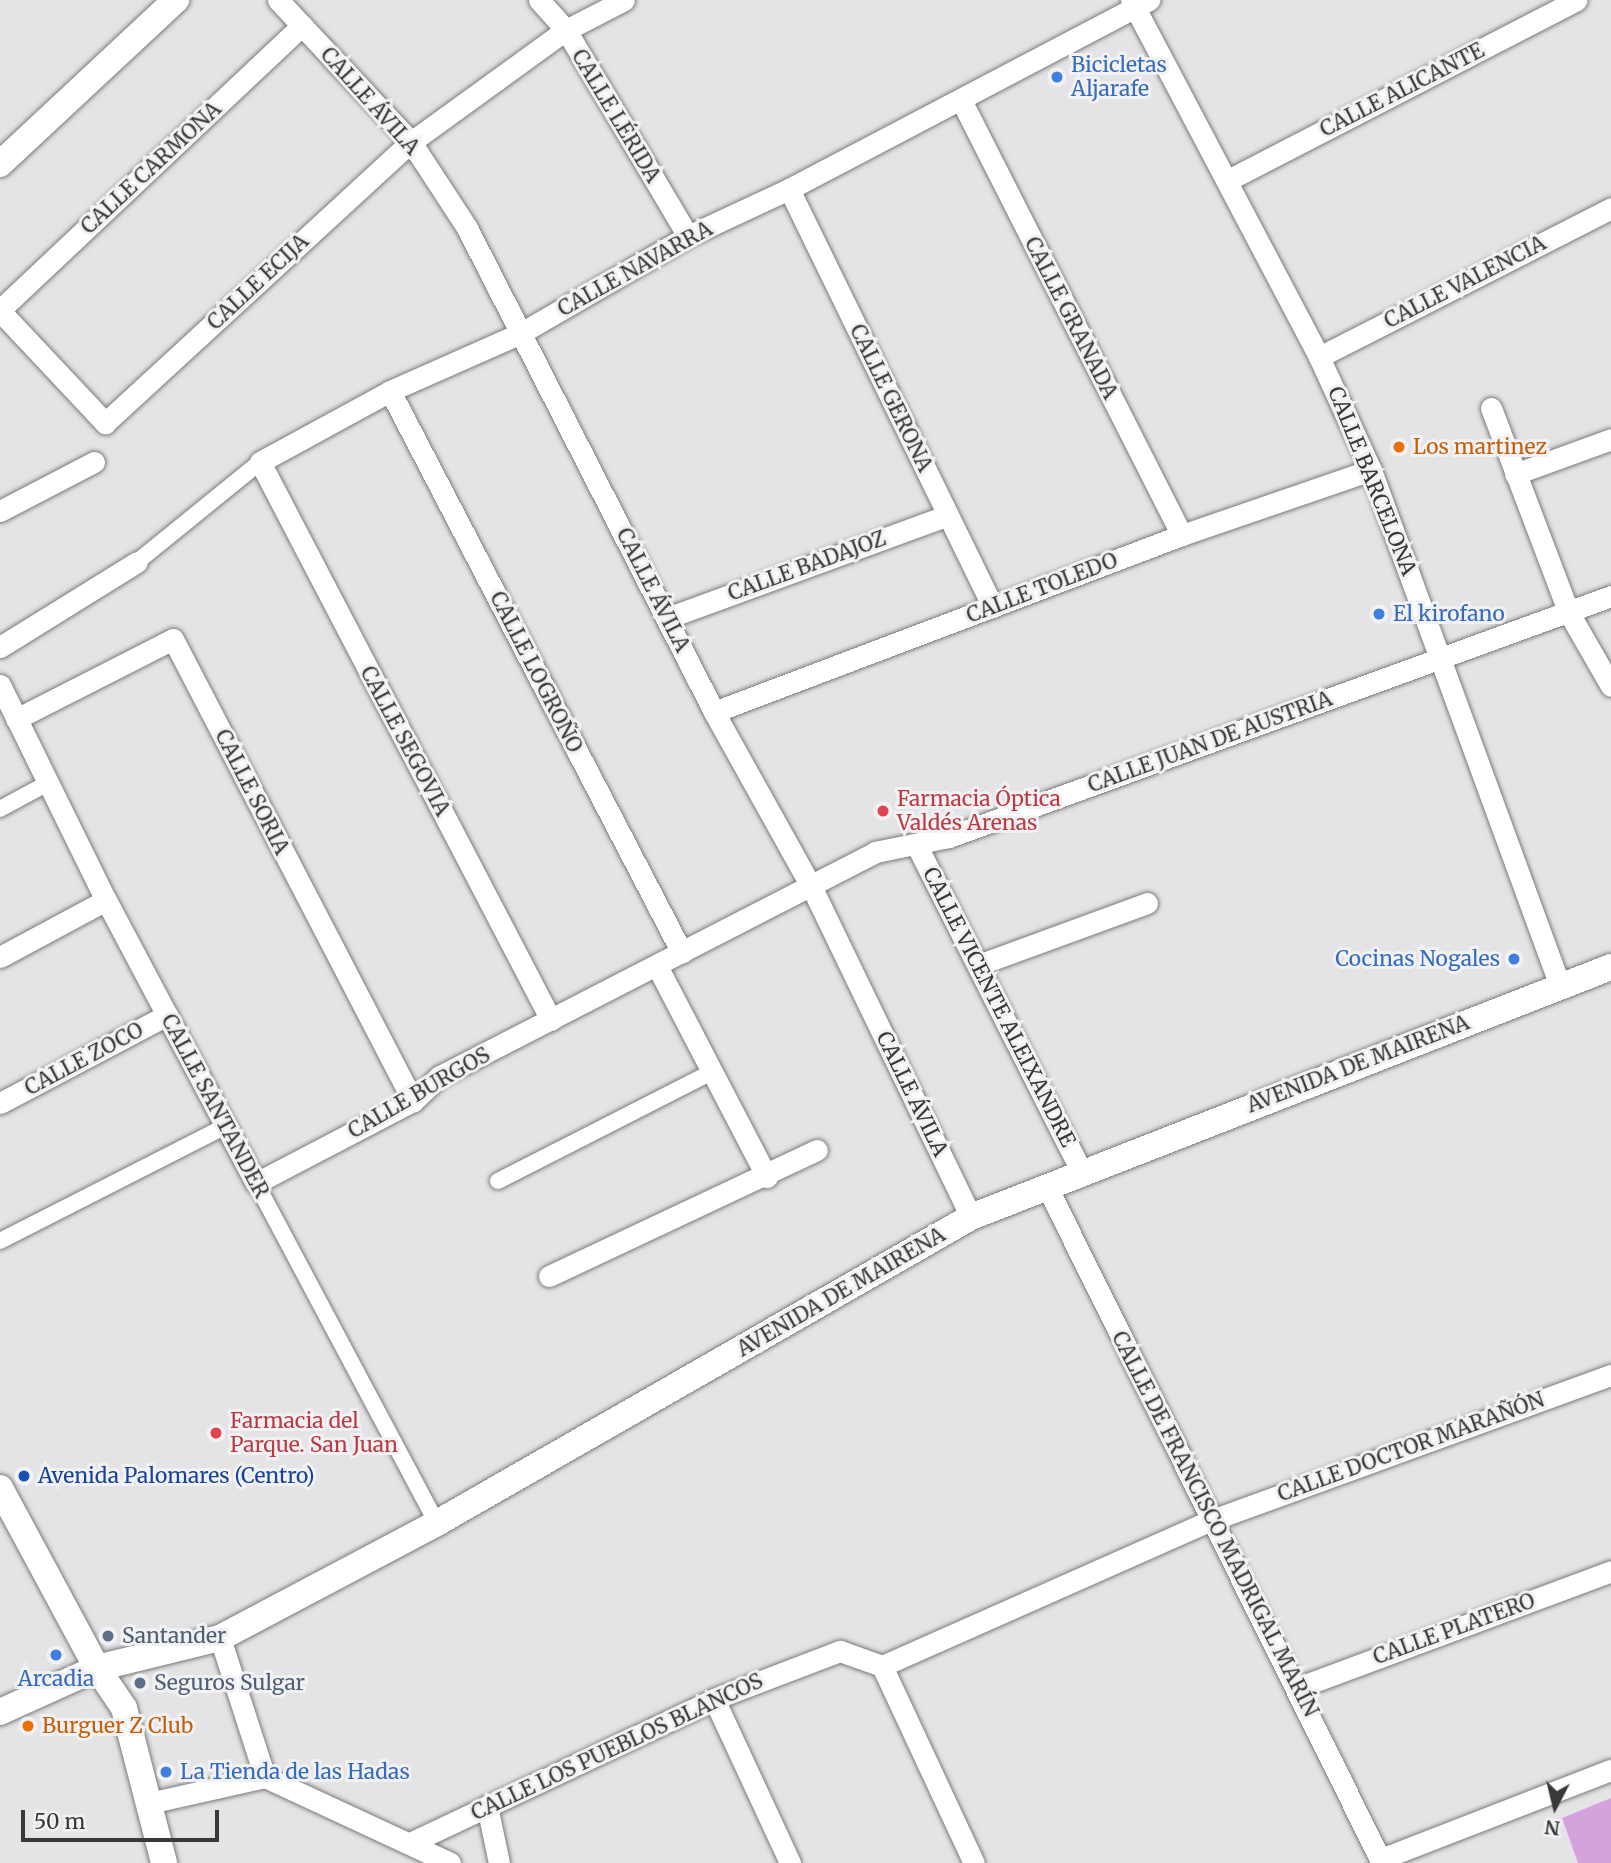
<!DOCTYPE html>
<html>
<head>
<meta charset="utf-8">
<style>
  body { margin:0 }
  #map { position:relative; width:1611px; height:1863px; overflow:hidden; background:#e4e4e6; font-family:Merriweather,serif }
  div>[style] { position:absolute }
  .building>* { inset:0; background:#d6a2de }
  .roads { filter:drop-shadow(0 0 2px #7b7b7d) drop-shadow(0 0 2px #7b7b7d) }
  .pedestrian>* { height:16px; margin:-8px; padding:0 8px; transform-origin:8px; border-radius:8px; background:#fff }
  .minor>* { height:21px; margin:-10.5px; padding:0 10.5px; transform-origin:10.5px; border-radius:10.5px; background:#fff }
  .tertiary>* { height:26px; margin:-13px; padding:0 13px; transform-origin:13px; border-radius:13px; background:#fff }
  .dots>* { width:19px; height:19px; translate:-50% -50%; box-sizing:border-box; border:4px solid #f2f1f4; border-radius:50% }
  span { translate:-50% -50%; white-space:nowrap; text-align:center; line-height:1.15; -webkit-text-stroke:6px #f2f1f4; paint-order:stroke }
  .shop-label { font-size:21px; color:#366cbe }
  .left { translate:0 -50%; text-align:left }
  .right { translate:-100% -50%; text-align:right }
  .street-label { font-size:21px; color:#393939 }
  .food-label { font-size:21px; color:#c56008 }
  .health-label { font-size:21px; color:#be3a42 }
  .transit-label { font-size:21px; color:#164399 }
  .service-label { font-size:21px; color:#4e5e75 }
  .north { position:absolute; left:1520px; top:1772px; width:70px; height:70px; -webkit-text-stroke:5px #f2f1f4; paint-order:stroke; rotate:187deg; font-size:19px; font-weight:700; line-height:28px; text-align:center; color:#393939 }
  .north::after { content:''; display:block; margin:auto; width:24px; height:32px; background:#393939; clip-path:polygon(50% 0,100% 100%,50% 72%,0 100%) }
  .scale { position:absolute; left:21px; top:1810px; width:198px; height:32px; box-sizing:border-box; border:4px solid #393939; border-top:0; padding-left:9px; font-size:21px; line-height:24px; white-space:nowrap; color:#393939; -webkit-text-stroke:5px #f2f1f4; paint-order:stroke }
</style>
</head>
<body>
<div id="map">
  <div class="building">
    <div style="clip-path:polygon(1611px 1798px,1611px 1863px,1578px 1863px,1562px 1818px)"></div>
  </div>
  <div class="roads">
    <div class="pedestrian">
      <div style="left:137px;top:562px;width:159px;rotate:-39.1deg"></div>
      <div style="left:0;top:809px;width:55px;rotate:-28.4deg"></div>
      <div style="left:498px;top:1181px;width:240px;rotate:-27deg"></div>
      <div style="left:256px;top:1183px;width:385px;rotate:62deg"></div>
      <div style="left:0;top:1241px;width:254px;rotate:-27deg"></div>
    </div>
    <div class="minor">
      <div style="left:278px;top:0;width:195px;rotate:46.9deg"></div>
      <div style="left:411px;top:142px;width:103px;rotate:56.9deg"></div>
      <div style="left:467px;top:228px;width:543px;rotate:62.96deg"></div>
      <div style="left:714px;top:712px;width:201px;rotate:60.9deg"></div>
      <div style="left:812px;top:888px;width:365px;rotate:64.2deg"></div>
      <div style="left:539px;top:0;width:40px;rotate:48deg"></div>
      <div style="left:566px;top:30px;width:239px;rotate:59.4deg"></div>
      <div style="left:1131px;top:0;width:403px;rotate:62.2deg"></div>
      <div style="left:1319px;top:357px;width:124px;rotate:65.3deg"></div>
      <div style="left:1371px;top:470px;width:550px;rotate:69.88deg"></div>
      <div style="left:961px;top:100px;width:488px;rotate:63.1deg"></div>
      <div style="left:1228px;top:180px;width:392px;rotate:-27.3deg"></div>
      <div style="left:789px;top:189px;width:465px;rotate:64deg"></div>
      <div style="left:0;top:310px;width:415px;rotate:-43.3deg"></div>
      <div style="left:0;top:311px;width:154px;rotate:46.8deg"></div>
      <div style="left:105px;top:423px;width:415px;rotate:-42.6deg"></div>
      <div style="left:411px;top:142px;width:191px;rotate:-35.9deg"></div>
      <div style="left:566px;top:30px;width:65px;rotate:-27.3deg"></div>
      <div style="left:1319px;top:357px;width:328px;rotate:-27deg"></div>
      <div style="left:390px;top:391px;width:633px;rotate:62.54deg"></div>
      <div style="left:1491px;top:408px;width:219px;rotate:69.2deg"></div>
      <div style="left:1569px;top:613px;width:84px;rotate:60.1deg"></div>
      <div style="left:1515px;top:474px;width:102px;rotate:-20deg"></div>
      <div style="left:0;top:511px;width:106px;rotate:-27.5deg"></div>
      <div style="left:667px;top:618px;width:299px;rotate:-20.1deg"></div>
      <div style="left:0;top:647px;width:161px;rotate:-31.8deg"></div>
      <div style="left:0;top:685px;width:240px;rotate:63.8deg"></div>
      <div style="left:106px;top:900px;width:320px;rotate:62.1deg"></div>
      <div style="left:256px;top:1183px;width:177px;rotate:-27.6deg"></div>
      <div style="left:413px;top:1101px;width:37px;rotate:-43deg"></div>
      <div style="left:440px;top:1076px;width:489px;rotate:-27.2deg"></div>
      <div style="left:875px;top:852px;width:76px;rotate:-11.5deg"></div>
      <div style="left:949px;top:837px;width:705px;rotate:-20deg"></div>
      <div style="left:714px;top:712px;width:500px;rotate:-20.72deg"></div>
      <div style="left:1182px;top:535px;width:200px;rotate:-19deg"></div>
      <div style="left:16px;top:719px;width:176px;rotate:-27deg"></div>
      <div style="left:173px;top:639px;width:521px;rotate:62.55deg"></div>
      <div style="left:916px;top:844px;width:366px;rotate:63.2deg"></div>
      <div style="left:0;top:957px;width:120px;rotate:-28.3deg"></div>
      <div style="left:978px;top:965px;width:180px;rotate:-20.1deg"></div>
      <div style="left:657px;top:966px;width:238px;rotate:62.5deg"></div>
      <div style="left:551px;top:1020px;width:629px;rotate:-117.54deg"></div>
      <div style="left:260px;top:462px;width:148px;rotate:-28.6deg"></div>
      <div style="left:390px;top:391px;width:143px;rotate:-23.9deg"></div>
      <div style="left:521px;top:333px;width:193px;rotate:-30.1deg"></div>
      <div style="left:688px;top:236px;width:111px;rotate:-25deg"></div>
      <div style="left:789px;top:189px;width:407px;rotate:-27.7deg"></div>
      <div style="left:0;top:1103px;width:189px;rotate:-27.8deg"></div>
      <div style="left:1046px;top:1185px;width:757px;rotate:63.64deg"></div>
      <div style="left:549px;top:1276px;width:296px;rotate:-25.2deg"></div>
      <div style="left:220px;top:1638px;width:146px;rotate:72.1deg"></div>
      <div style="left:265px;top:1777px;width:204px;rotate:24.9deg"></div>
      <div style="left:882px;top:1666px;width:217px;rotate:65deg"></div>
      <div style="left:1297px;top:1688px;width:335px;rotate:-20.4deg"></div>
      <div style="left:714px;top:1699px;width:181px;rotate:65.1deg"></div>
      <div style="left:149px;top:1803px;width:119px;rotate:-12.6deg"></div>
      <div style="left:487px;top:1806px;width:58px;rotate:78.1deg"></div>
      <div style="left:410px;top:1843px;width:336px;rotate:-25.3deg"></div>
      <div style="left:714px;top:1699px;width:135px;rotate:-20.9deg"></div>
      <div style="left:840px;top:1651px;width:45px;rotate:19.7deg"></div>
      <div style="left:882px;top:1666px;width:361px;rotate:-23.9deg"></div>
      <div style="left:1212px;top:1520px;width:425px;rotate:-20deg"></div>
      <div style="left:1381px;top:1859px;width:247px;rotate:-21.2deg"></div>
    </div>
    <div class="tertiary">
      <div style="left:0;top:164px;width:241px;rotate:-43deg"></div>
      <div style="left:0;top:1488px;width:204px;rotate:61.7deg"></div>
      <div style="left:97px;top:1668px;width:48px;rotate:56deg"></div>
      <div style="left:124px;top:1708px;width:160px;rotate:75.5deg"></div>
      <div style="left:0;top:1712px;width:107px;rotate:-24.4deg"></div>
      <div style="left:97px;top:1668px;width:127px;rotate:-13.7deg"></div>
      <div style="left:220px;top:1638px;width:246px;rotate:-27.9deg"></div>
      <div style="left:437px;top:1523px;width:615px;rotate:-29.81deg"></div>
      <div style="left:971px;top:1217px;width:687px;rotate:-21.34deg"></div>
    </div>
  </div>
  <div class="dots">
    <div style="left:1057px;top:77px;background:#3f7fe0"></div>
    <div style="left:1399px;top:447px;background:#e8710a"></div>
    <div style="left:1379px;top:614px;background:#3f7fe0"></div>
    <div style="left:883px;top:811px;background:#e0444e"></div>
    <div style="left:1514px;top:959px;background:#3f7fe0"></div>
    <div style="left:216px;top:1433px;background:#e0444e"></div>
    <div style="left:24px;top:1476px;background:#1a4fb4"></div>
    <div style="left:108px;top:1636px;background:#5c6f8a"></div>
    <div style="left:56px;top:1655px;background:#3f7fe0"></div>
    <div style="left:140px;top:1683px;background:#5c6f8a"></div>
    <div style="left:28px;top:1726px;background:#e8710a"></div>
    <div style="left:166px;top:1772px;background:#3f7fe0"></div>
  </div>
  <div class="shop-label">
    <span class="left" style="left:1071px;top:77px">Bicicletas<br>Aljarafe</span>
    <span class="left" style="left:1393px;top:614px">El kirofano</span>
    <span class="right" style="left:1500px;top:959px">Cocinas Nogales</span>
    <span style="left:56px;top:1679px">Arcadia</span>
    <span class="left" style="left:180px;top:1772px">La Tienda de las Hadas</span>
  </div>
  <div class="street-label">
    <span style="left:1402px;top:90px;rotate:-27deg">CALLE ALICANTE</span>
    <span style="left:370px;top:101px;rotate:48deg">CALLE ÁVILA</span>
    <span style="left:616px;top:116px;rotate:59deg">CALLE LÉRIDA</span>
    <span style="left:151px;top:168px;rotate:-43deg">CALLE CARMONA</span>
    <span style="left:635px;top:269px;rotate:-29deg">CALLE NAVARRA</span>
    <span style="left:258px;top:282px;rotate:-43deg">CALLE ECIJA</span>
    <span style="left:1465px;top:282px;rotate:-27deg">CALLE VALENCIA</span>
    <span style="left:1071px;top:318px;rotate:63deg">CALLE GRANADA</span>
    <span style="left:891px;top:398px;rotate:64deg">CALLE GERONA</span>
    <span style="left:1372px;top:481px;rotate:68deg">CALLE BARCELONA</span>
    <span style="left:807px;top:566px;rotate:-20deg">CALLE BADAJOZ</span>
    <span style="left:1042px;top:588px;rotate:-21deg">CALLE TOLEDO</span>
    <span style="left:653px;top:590px;rotate:63deg">CALLE ÁVILA</span>
    <span style="left:536px;top:672px;rotate:63deg">CALLE LOGROÑO</span>
    <span style="left:405px;top:741px;rotate:62deg">CALLE SEGOVIA</span>
    <span style="left:1210px;top:742px;rotate:-20deg">CALLE JUAN DE AUSTRIA</span>
    <span style="left:252px;top:792px;rotate:63deg">CALLE SORIA</span>
    <span style="left:999px;top:1007px;rotate:63deg">CALLE VICENTE ALEIXANDRE</span>
    <span style="left:84px;top:1059px;rotate:-28deg">CALLE ZOCO</span>
    <span style="left:1358px;top:1064px;rotate:-21deg">AVENIDA DE MAIRENA</span>
    <span style="left:419px;top:1093px;rotate:-30deg">CALLE BURGOS</span>
    <span style="left:912px;top:1094px;rotate:64deg">CALLE ÁVILA</span>
    <span style="left:215px;top:1106px;rotate:62deg">CALLE SANTANDER</span>
    <span style="left:841px;top:1292px;rotate:-30deg">AVENIDA DE MAIRENA</span>
    <span style="left:1411px;top:1447px;rotate:-20deg">CALLE DOCTOR MARAÑÓN</span>
    <span style="left:1215px;top:1524px;rotate:63deg">CALLE DE FRANCISCO MADRIGAL MARÍN</span>
    <span style="left:1454px;top:1629px;rotate:-20deg">CALLE PLATERO</span>
    <span style="left:617px;top:1747px;rotate:-25deg">CALLE LOS PUEBLOS BLANCOS</span>
  </div>
  <div class="food-label">
    <span class="left" style="left:1413px;top:447px">Los martinez</span>
    <span class="left" style="left:42px;top:1726px">Burguer Z Club</span>
  </div>
  <div class="health-label">
    <span class="left" style="left:897px;top:811px">Farmacia Óptica<br>Valdés Arenas</span>
    <span class="left" style="left:230px;top:1433px">Farmacia del<br>Parque. San Juan</span>
  </div>
  <div class="transit-label">
    <span class="left" style="left:38px;top:1476px">Avenida Palomares (Centro)</span>
  </div>
  <div class="service-label">
    <span class="left" style="left:122px;top:1636px">Santander</span>
    <span class="left" style="left:154px;top:1683px">Seguros Sulgar</span>
  </div>
  <div class="north">N</div>
  <div class="scale">50 m</div>
</div>
</body>
</html>
